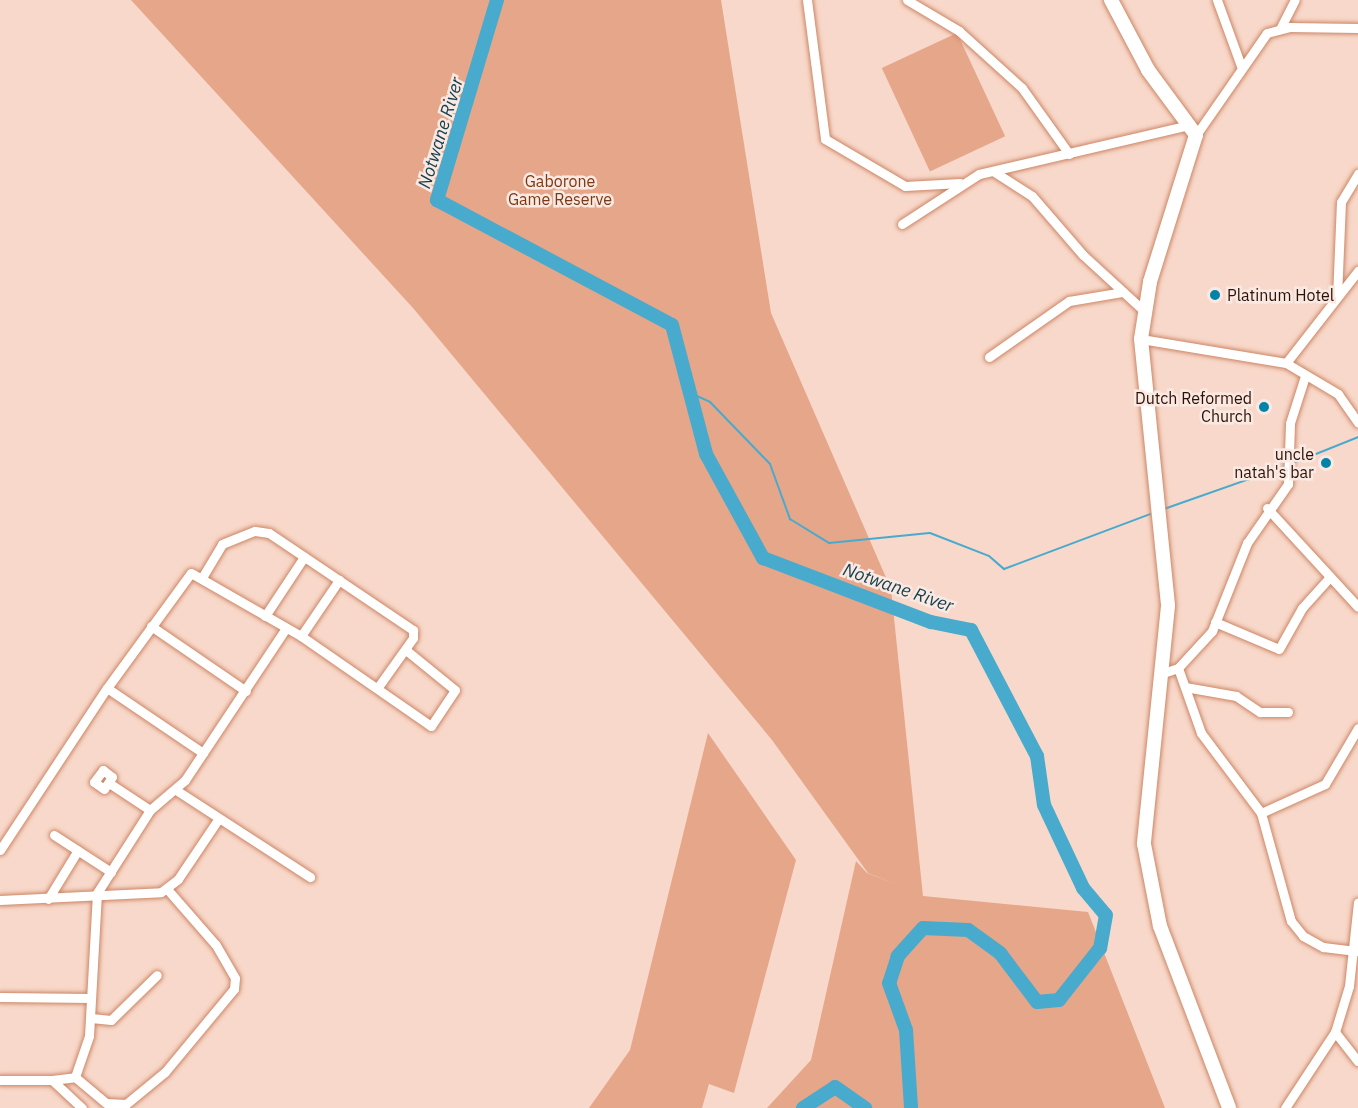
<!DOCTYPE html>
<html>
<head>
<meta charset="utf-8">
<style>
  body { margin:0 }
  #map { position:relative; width:1358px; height:1108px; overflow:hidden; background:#f8d8ca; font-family:"IBM Plex Sans",sans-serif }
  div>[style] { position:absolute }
  .green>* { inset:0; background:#e6a68a; transform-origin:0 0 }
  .stream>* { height:2px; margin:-1px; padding:0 1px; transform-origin:1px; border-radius:1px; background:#48aacd }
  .river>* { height:14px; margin:-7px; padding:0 7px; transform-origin:7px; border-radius:7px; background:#48aacd }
  .roads { filter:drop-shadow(0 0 2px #cd8665) drop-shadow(0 0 2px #cd8665) }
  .street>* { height:9px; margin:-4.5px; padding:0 4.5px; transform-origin:4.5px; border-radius:4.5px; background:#fff }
  .secondary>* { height:14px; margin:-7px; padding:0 7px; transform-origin:7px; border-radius:7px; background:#fff }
  .dots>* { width:16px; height:16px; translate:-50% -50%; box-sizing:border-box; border:3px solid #f9e9e2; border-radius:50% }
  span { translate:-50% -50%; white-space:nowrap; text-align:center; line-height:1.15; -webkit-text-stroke:5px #f9e9e2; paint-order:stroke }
  .park-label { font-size:16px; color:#7c3813 }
  .poi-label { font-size:16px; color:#2d1105 }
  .left { translate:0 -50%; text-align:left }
  .right { translate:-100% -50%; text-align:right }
  .water-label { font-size:18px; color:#15404f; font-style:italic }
</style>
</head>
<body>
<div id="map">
  <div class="green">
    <div style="clip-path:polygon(131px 0,721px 0,771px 313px,891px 589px,923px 896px,1088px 912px,1165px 1108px,767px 1108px,811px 1060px,856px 861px,867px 873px,898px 885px,868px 873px,772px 740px,413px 308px)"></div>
    <div style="left:957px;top:33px;width:114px;height:83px;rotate:65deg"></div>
    <div style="clip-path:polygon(708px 733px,796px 860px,734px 1093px,709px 1084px,702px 1108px,589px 1108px,630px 1050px)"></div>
  </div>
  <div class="stream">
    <div style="left:690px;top:393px;width:22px;rotate:24deg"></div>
    <div style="left:710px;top:402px;width:86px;rotate:45.9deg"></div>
    <div style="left:770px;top:464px;width:59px;rotate:70deg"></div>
    <div style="left:790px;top:519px;width:46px;rotate:31.6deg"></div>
    <div style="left:829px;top:543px;width:101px;rotate:-5.7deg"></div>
    <div style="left:930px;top:533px;width:63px;rotate:21.3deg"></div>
    <div style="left:989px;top:556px;width:20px;rotate:41deg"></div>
    <div style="left:1004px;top:569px;width:156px;rotate:-20.6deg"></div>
    <div style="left:1291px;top:464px;width:72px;rotate:-21.9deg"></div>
    <div style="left:1164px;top:509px;width:129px;rotate:-19.4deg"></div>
  </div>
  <div class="river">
    <div style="left:497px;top:0;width:209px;rotate:106.7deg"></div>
    <div style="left:437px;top:200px;width:266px;rotate:28deg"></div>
    <div style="left:672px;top:325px;width:133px;rotate:75.2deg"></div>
    <div style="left:706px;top:454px;width:119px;rotate:61.3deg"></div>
    <div style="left:763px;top:558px;width:180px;rotate:20.9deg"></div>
    <div style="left:931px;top:622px;width:41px;rotate:11.3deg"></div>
    <div style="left:971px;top:630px;width:142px;rotate:62.4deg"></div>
    <div style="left:1037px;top:756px;width:49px;rotate:81.9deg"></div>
    <div style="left:1044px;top:805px;width:92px;rotate:64.8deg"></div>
    <div style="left:1083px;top:888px;width:35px;rotate:50deg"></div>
    <div style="left:1106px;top:915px;width:34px;rotate:100deg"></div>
    <div style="left:1100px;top:948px;width:66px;rotate:128.3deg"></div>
    <div style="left:1059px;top:1000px;width:22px;rotate:175deg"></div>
    <div style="left:1037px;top:1002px;width:61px;rotate:-127.1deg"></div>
    <div style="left:1000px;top:953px;width:39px;rotate:-144deg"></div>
    <div style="left:968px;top:930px;width:45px;rotate:-177.5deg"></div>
    <div style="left:923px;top:928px;width:38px;rotate:132deg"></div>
    <div style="left:898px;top:956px;width:28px;rotate:108deg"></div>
    <div style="left:889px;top:983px;width:50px;rotate:70.1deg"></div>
    <div style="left:906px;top:1030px;width:78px;rotate:86.3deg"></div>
    <div style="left:803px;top:1108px;width:38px;rotate:-33deg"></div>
    <div style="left:835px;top:1087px;width:37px;rotate:35deg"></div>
  </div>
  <div class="roads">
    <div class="street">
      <div style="left:807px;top:0;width:140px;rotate:82.6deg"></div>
      <div style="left:825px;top:139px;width:93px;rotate:30.4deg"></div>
      <div style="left:905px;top:186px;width:55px;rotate:-3.1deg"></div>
      <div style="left:907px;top:0;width:61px;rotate:30.8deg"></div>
      <div style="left:959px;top:31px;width:85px;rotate:42.1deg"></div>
      <div style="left:1022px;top:88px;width:81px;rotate:54.5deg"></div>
      <div style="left:1217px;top:0;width:70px;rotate:70deg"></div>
      <div style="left:1281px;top:27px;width:30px;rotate:-63deg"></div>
      <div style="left:1196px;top:135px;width:124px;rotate:-55.2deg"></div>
      <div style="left:1267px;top:33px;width:23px;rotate:-15deg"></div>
      <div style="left:1289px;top:27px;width:69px;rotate:0.8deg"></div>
      <div style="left:993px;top:171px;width:46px;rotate:32.7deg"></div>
      <div style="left:1032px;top:196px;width:78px;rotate:49.2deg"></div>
      <div style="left:1083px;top:255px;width:81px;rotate:42.5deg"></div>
      <div style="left:902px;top:224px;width:92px;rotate:-33deg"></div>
      <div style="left:979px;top:174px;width:212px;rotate:-13.1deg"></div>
      <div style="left:1337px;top:297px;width:95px;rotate:-87.6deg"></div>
      <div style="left:1341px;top:202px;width:33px;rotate:-59deg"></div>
      <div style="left:1141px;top:339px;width:147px;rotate:9.4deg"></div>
      <div style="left:1286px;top:363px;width:61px;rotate:30.8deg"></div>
      <div style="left:1338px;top:394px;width:35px;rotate:55deg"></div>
      <div style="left:989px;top:357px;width:98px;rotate:-35deg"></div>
      <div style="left:1069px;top:301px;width:55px;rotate:-9.5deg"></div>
      <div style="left:1286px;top:363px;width:117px;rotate:-52deg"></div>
      <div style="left:1267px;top:508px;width:134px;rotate:47.4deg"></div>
      <div style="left:203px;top:576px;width:37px;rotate:-59deg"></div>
      <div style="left:222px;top:544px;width:35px;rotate:-22deg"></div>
      <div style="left:255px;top:531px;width:14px;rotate:8deg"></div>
      <div style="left:269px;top:533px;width:174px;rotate:34deg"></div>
      <div style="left:413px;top:630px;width:8px;rotate:90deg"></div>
      <div style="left:413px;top:638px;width:60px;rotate:125.5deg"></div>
      <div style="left:265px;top:616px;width:71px;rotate:-56.5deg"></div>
      <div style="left:1215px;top:622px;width:69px;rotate:22.9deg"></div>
      <div style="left:1279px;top:649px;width:47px;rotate:-60.7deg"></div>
      <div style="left:1302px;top:608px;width:42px;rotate:-47.9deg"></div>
      <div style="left:151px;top:626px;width:115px;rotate:34.4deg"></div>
      <div style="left:301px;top:636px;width:68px;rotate:-55.8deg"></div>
      <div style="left:1178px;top:668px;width:69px;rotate:70.5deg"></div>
      <div style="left:1201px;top:733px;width:100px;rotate:53.1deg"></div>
      <div style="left:1261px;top:813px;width:112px;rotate:74.5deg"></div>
      <div style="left:1291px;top:921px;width:19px;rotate:51deg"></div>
      <div style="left:1303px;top:936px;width:23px;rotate:29deg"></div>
      <div style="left:1323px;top:947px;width:35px;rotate:7deg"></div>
      <div style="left:1163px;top:673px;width:16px;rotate:-18deg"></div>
      <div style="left:1178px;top:668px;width:50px;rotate:-47.4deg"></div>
      <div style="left:1212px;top:631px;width:95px;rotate:-68.3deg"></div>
      <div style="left:1247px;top:543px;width:72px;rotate:-55.2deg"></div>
      <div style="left:1288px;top:484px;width:61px;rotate:-88.1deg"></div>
      <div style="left:1290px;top:423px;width:49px;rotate:-72.3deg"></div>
      <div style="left:1185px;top:687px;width:52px;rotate:10deg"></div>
      <div style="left:1236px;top:696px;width:29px;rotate:34deg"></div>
      <div style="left:1260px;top:712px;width:28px"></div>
      <div style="left:107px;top:688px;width:116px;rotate:34.1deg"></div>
      <div style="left:103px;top:770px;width:11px;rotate:38deg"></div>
      <div style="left:112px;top:777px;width:14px;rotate:124deg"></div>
      <div style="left:104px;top:789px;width:12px;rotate:-145deg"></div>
      <div style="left:94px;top:782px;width:15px;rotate:-53deg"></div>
      <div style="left:109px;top:783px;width:49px;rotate:33.4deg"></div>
      <div style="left:176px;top:790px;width:160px;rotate:33deg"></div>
      <div style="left:1261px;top:813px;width:70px;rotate:-24.4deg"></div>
      <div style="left:1325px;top:784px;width:65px;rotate:-59.5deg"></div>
      <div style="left:54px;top:835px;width:68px;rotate:33deg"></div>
      <div style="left:0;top:850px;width:194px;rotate:-56.6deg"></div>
      <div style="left:107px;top:688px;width:142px;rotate:-53.9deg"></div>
      <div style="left:191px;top:573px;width:127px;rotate:29.8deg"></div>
      <div style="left:301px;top:636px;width:158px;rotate:34.7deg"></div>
      <div style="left:431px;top:726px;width:43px;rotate:-56.3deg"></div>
      <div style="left:455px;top:690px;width:63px;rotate:-140.8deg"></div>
      <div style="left:48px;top:899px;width:57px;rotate:-58.5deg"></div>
      <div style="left:0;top:900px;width:161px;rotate:-2.8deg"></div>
      <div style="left:161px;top:892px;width:21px;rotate:-37deg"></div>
      <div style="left:178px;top:879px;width:73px;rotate:-56.1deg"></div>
      <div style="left:0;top:997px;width:91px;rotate:0.6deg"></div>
      <div style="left:91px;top:1018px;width:20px;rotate:6deg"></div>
      <div style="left:111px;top:1020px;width:64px;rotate:-44.4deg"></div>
      <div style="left:1335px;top:1032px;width:37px;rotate:52deg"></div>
      <div style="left:75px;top:1077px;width:40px;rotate:40deg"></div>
      <div style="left:106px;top:1103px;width:20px;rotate:3deg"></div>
      <div style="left:126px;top:1104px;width:50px;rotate:-39.4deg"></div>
      <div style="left:165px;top:1072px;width:108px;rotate:-50.3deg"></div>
      <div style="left:234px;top:989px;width:11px;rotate:-85deg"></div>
      <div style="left:235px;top:978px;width:39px;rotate:-120deg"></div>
      <div style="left:215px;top:944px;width:73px;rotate:-131.1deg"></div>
      <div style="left:0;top:1080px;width:52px"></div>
      <div style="left:52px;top:1080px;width:41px;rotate:43deg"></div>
      <div style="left:52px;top:1080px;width:23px;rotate:-7deg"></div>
      <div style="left:75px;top:1077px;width:43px;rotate:-71.1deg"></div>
      <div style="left:89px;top:1036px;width:143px;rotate:-86.8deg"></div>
      <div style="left:97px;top:893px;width:98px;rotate:-57.4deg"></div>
      <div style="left:150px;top:810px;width:46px;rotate:-40.6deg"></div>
      <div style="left:185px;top:780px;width:182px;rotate:-56.4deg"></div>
      <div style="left:1285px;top:1108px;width:91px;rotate:-56.7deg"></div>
      <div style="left:1335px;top:1032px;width:48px;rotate:-73.1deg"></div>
      <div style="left:1349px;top:986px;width:84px;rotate:-83.9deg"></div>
    </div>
    <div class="secondary">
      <div style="left:1111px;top:0;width:79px;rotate:62.1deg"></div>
      <div style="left:1148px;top:70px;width:81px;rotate:53.6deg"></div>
      <div style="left:1196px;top:135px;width:154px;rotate:107.4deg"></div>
      <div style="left:1150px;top:282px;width:58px;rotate:99deg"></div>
      <div style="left:1141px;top:339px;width:268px;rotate:84.2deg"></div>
      <div style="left:1168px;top:606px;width:239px;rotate:95.8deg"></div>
      <div style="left:1144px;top:844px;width:84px;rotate:79deg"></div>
      <div style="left:1160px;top:926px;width:195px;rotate:69.2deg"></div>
    </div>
  </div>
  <div class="dots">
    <div style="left:1215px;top:295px;background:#0284a8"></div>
    <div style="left:1264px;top:407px;background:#0284a8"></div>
    <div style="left:1326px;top:463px;background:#0284a8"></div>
  </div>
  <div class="park-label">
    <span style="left:560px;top:190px">Gaborone<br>Game Reserve</span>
  </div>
  <div class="poi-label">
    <span class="left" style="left:1227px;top:295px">Platinum Hotel</span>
    <span class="right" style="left:1252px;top:407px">Dutch Reformed<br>Church</span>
    <span class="right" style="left:1314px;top:463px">uncle<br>natah's bar</span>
  </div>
  <div class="water-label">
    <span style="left:441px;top:133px;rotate:-73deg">Notwane River</span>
    <span style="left:898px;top:588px;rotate:19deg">Notwane River</span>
  </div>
</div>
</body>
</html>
